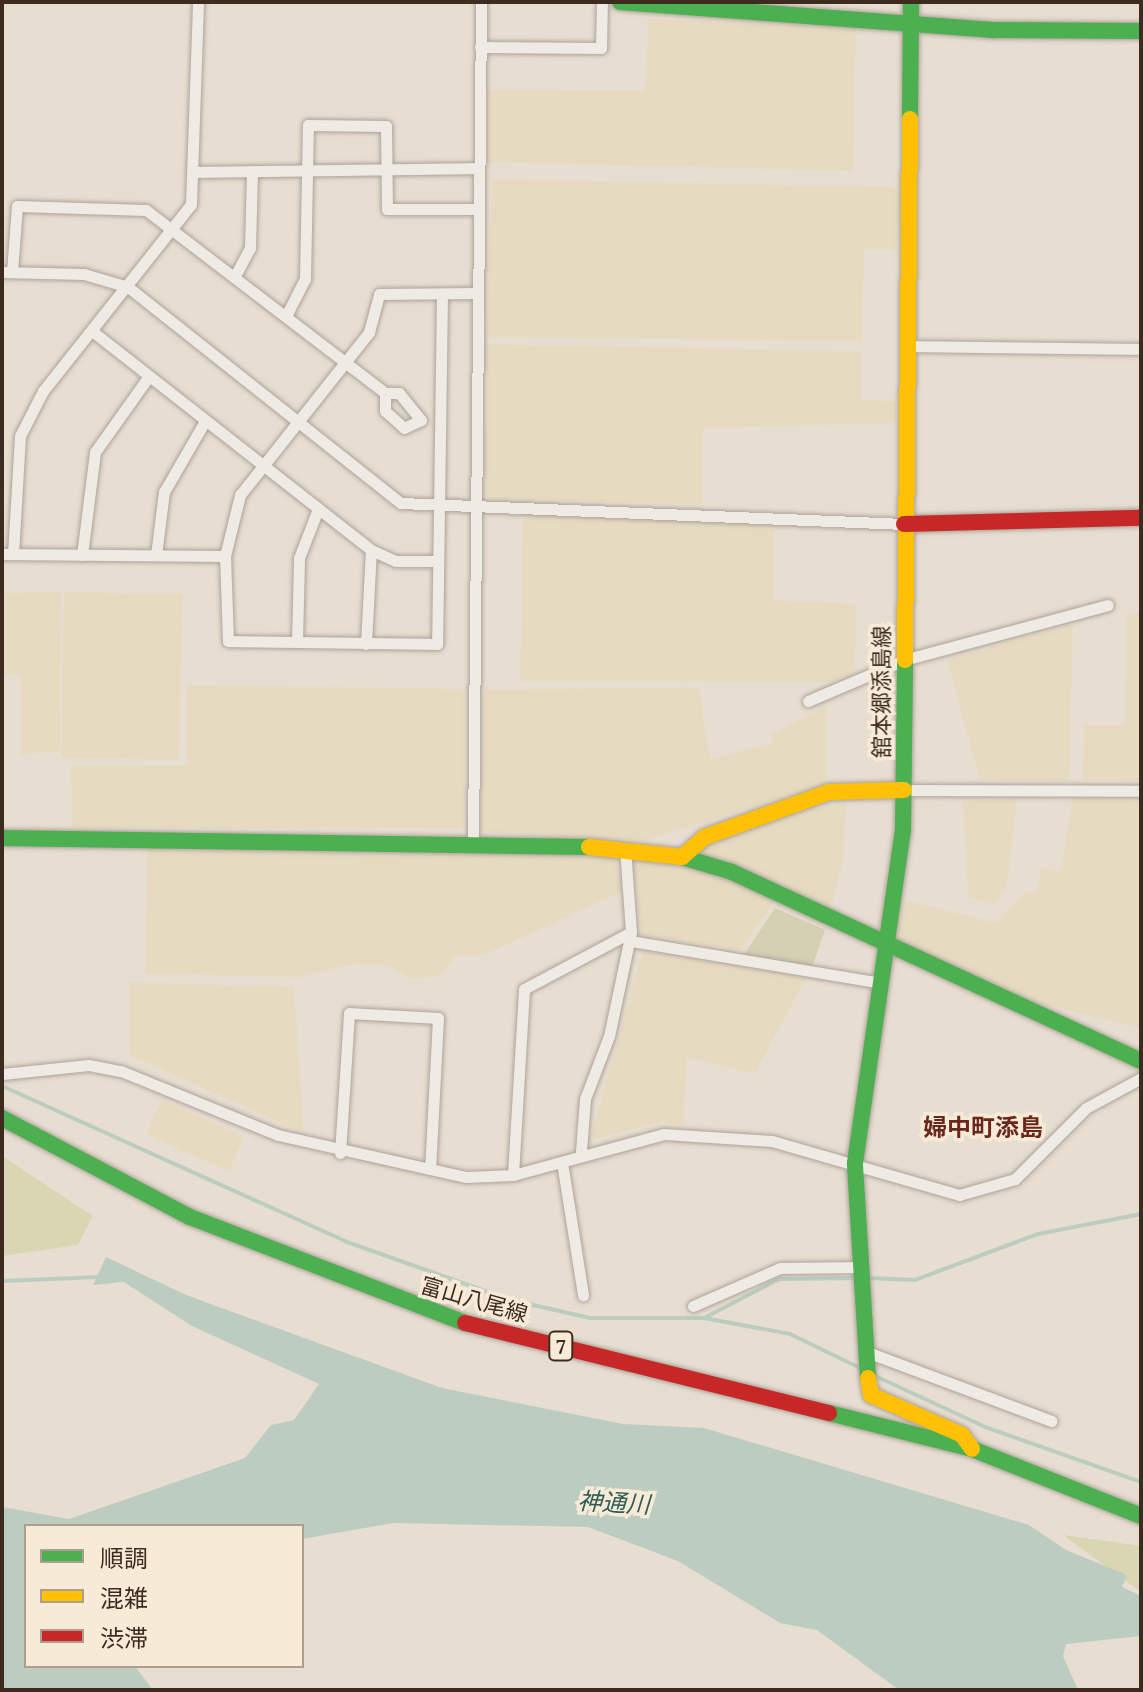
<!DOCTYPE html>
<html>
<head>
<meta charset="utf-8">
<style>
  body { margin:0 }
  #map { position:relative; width:1143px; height:1692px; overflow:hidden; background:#e7ded1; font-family:Lora,"Noto Sans JP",serif }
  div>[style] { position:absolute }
  .farmland>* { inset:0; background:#e6dbc1; transform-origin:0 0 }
  .green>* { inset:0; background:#d9d6b3 }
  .cemetery>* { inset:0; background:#d3d0b3 }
  .water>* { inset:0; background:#bcccc0 }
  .stream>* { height:4px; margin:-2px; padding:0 2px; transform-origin:2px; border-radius:2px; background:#bcccc0 }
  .roads { filter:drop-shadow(0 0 2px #ada399) drop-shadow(0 0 2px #ada399) }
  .street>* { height:11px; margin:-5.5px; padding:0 5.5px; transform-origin:5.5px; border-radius:5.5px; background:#efeae3 }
  .fast>* { height:16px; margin:-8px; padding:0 8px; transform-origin:8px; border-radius:8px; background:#4caf50 }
  .slow>* { height:16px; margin:-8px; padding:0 8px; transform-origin:8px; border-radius:8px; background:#ffc107 }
  .jam>* { height:16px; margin:-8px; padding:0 8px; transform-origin:8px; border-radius:8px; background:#c62828 }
  span { translate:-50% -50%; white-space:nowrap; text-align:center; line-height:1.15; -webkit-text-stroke:7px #f7ebd8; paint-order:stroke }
  .shield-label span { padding:2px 6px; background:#f7ebd8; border:2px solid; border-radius:6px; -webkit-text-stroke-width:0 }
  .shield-label { font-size:20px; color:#3d2b20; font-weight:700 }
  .street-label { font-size:22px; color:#3d2b20 }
  .neighbourhood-label { font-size:24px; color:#6b261d; font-weight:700 }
  .water-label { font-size:24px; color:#2f5d55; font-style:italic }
  .frame { position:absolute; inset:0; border:4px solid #3d2b20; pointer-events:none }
  .legend { position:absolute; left:24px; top:1524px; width:280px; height:144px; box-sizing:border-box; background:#f7ebd8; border:2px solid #ad9e8e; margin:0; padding:10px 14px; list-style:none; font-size:24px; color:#3d2b20 }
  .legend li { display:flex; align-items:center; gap:16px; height:40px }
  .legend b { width:40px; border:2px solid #ad9e8e }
</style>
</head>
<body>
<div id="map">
  <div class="farmland">
    <div style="clip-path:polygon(649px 19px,856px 28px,853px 171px,487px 162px,487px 90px,645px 91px)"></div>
    <div style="clip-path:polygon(492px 179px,892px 187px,899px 192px,897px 249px,864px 249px,862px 341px,487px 337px)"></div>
    <div style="clip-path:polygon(487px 344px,861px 351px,861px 400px,896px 401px,896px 423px,703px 428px,702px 504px,491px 499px,485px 494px)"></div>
    <div style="clip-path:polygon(523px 514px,773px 523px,773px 600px,856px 604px,855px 673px,837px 682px,520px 681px)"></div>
    <div style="clip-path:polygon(61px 592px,60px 751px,21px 755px,21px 675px,2px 674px,2px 593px)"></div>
    <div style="left:64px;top:592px;width:118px;height:166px;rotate:1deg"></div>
    <div style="clip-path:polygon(1141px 612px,1141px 781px,1083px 780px,1084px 725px,1125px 725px,1126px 615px)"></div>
    <div style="clip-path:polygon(1073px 624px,1069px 781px,980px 780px,947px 660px)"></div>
    <div style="clip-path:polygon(187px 685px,466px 689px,464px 828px,72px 828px,71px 766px,187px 765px)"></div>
    <div style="clip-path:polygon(699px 688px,710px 759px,772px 743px,772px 734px,826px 706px,826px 784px,644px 841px,480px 832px,484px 689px)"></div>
    <div style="clip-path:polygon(1073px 798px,1141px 799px,1141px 1028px,960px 984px,896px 942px,905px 900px,997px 923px,1026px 891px,1036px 894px,1041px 868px,1060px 871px)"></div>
    <div style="clip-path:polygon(1017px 799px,1007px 886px,995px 905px,968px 897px,963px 801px)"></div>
    <div style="clip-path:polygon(846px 803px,843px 862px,826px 925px,774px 902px,741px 950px,641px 935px,634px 860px,702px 849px,782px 815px)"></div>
    <div style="clip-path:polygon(147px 850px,615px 855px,623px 891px,484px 955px,455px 956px,439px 976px,412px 979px,387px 965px,353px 964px,300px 977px,146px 974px)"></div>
    <div style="clip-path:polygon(643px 951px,806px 978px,755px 1073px,687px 1058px,683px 1125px,662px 1122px,590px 1140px)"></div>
    <div style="clip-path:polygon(129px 982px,294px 987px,304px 1133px,129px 1055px)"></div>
    <div style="left:162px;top:1100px;width:90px;height:38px;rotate:24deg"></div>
  </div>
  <div class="green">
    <div style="clip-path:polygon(2px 1156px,93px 1216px,78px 1245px,2px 1256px)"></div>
    <div style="clip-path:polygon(1063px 1535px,1141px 1546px,1141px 1592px)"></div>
  </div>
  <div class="cemetery">
    <div style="clip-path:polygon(775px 908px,825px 930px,812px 967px,744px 955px)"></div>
  </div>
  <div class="water">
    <div style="clip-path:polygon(106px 1257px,186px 1295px,442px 1388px,623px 1424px,704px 1428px,1029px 1525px,1066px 1550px,1127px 1575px,1122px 1587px,1141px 1596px,1141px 1636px,1066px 1644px,1063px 1656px,1078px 1690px,899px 1690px,817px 1630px,780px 1623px,678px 1561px,588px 1527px,393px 1523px,302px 1539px,302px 1526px,26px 1526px,26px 1666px,135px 1666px,153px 1690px,2px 1690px,2px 1507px,69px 1519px,245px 1458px,271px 1425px,294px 1420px,319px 1384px,192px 1326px,124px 1282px,93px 1285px)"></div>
  </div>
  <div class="stream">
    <div style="left:2px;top:1086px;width:379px;rotate:24.3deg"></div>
    <div style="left:347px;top:1242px;width:174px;rotate:19.5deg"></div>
    <div style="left:511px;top:1300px;width:81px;rotate:12.8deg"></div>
    <div style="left:590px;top:1318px;width:114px"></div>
    <div style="left:704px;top:1318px;width:87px;rotate:10.5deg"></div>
    <div style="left:790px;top:1334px;width:82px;rotate:25.9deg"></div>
    <div style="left:865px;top:1278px;width:50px;rotate:2.3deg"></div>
    <div style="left:915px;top:1280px;width:131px;rotate:-20.5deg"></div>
    <div style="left:1038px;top:1234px;width:105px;rotate:-11deg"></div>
    <div style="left:2px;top:1281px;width:97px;rotate:-2.4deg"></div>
    <div style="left:706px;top:1317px;width:82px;rotate:-27.5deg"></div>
    <div style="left:779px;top:1279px;width:77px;rotate:-0.7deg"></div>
    <div style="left:871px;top:1374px;width:126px;rotate:24.9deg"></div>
    <div style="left:985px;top:1427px;width:165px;rotate:19.4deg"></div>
  </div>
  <div class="roads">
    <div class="street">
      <div style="left:480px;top:47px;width:121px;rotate:0.5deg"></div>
      <div style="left:601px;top:48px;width:46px;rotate:-88.8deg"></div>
      <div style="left:197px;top:172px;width:282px;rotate:-0.8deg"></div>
      <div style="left:2px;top:272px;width:82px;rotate:1.4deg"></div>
      <div style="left:84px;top:274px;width:46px;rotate:16.5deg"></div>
      <div style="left:128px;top:287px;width:348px;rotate:38.4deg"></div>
      <div style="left:401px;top:503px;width:503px;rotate:2.39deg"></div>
      <div style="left:12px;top:272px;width:66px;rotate:-85.7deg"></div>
      <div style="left:17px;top:206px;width:129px;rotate:1.8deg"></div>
      <div style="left:146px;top:210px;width:301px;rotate:37.4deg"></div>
      <div style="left:385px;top:393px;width:14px"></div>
      <div style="left:399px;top:393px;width:35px;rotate:51deg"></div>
      <div style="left:421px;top:420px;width:19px;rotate:155deg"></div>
      <div style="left:404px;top:428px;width:25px;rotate:-138deg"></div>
      <div style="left:385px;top:411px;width:18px;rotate:-90deg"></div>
      <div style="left:236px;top:274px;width:30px;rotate:-62deg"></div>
      <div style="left:250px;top:248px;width:77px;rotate:-88.5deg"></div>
      <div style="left:442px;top:294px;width:350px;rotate:90.8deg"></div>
      <div style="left:437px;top:644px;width:209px;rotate:-179.2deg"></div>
      <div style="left:228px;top:641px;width:85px;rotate:-92deg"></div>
      <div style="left:225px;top:556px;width:63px;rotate:-76.2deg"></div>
      <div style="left:240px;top:495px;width:208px;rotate:-51.6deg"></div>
      <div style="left:369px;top:332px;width:39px;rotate:-75deg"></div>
      <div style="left:379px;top:294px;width:99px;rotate:-0.6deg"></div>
      <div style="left:287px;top:314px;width:39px;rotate:-63deg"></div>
      <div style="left:305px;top:279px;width:154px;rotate:-88.9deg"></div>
      <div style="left:308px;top:125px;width:78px;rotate:0.7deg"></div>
      <div style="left:386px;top:126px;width:83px;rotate:89.3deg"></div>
      <div style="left:387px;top:209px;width:91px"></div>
      <div style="left:92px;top:331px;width:355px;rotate:38.1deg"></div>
      <div style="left:371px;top:550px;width:27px;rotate:24deg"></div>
      <div style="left:396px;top:561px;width:41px"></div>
      <div style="left:906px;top:346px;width:235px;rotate:0.7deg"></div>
      <div style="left:2px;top:554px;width:223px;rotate:0.5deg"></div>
      <div style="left:13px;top:554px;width:118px;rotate:-86.6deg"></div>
      <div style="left:20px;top:436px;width:51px;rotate:-62.9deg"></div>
      <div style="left:43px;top:391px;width:238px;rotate:-51.6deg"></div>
      <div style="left:191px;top:204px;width:202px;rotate:-88deg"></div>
      <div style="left:82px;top:555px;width:104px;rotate:-82.8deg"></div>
      <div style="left:95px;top:452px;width:93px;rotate:-54.6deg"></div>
      <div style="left:156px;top:555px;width:64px;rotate:-82.8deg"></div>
      <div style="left:164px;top:492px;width:82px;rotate:-60deg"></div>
      <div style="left:297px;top:642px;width:84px;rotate:-88.6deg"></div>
      <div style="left:299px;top:558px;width:53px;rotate:-68.8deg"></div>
      <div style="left:366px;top:644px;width:94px;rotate:-87deg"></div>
      <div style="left:808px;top:701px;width:104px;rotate:-23.1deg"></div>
      <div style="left:904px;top:660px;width:211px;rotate:-15.1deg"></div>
      <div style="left:904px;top:790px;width:237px;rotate:0.2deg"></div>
      <div style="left:473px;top:843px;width:841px;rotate:-89.45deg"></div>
      <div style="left:625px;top:848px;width:84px;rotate:85.9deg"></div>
      <div style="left:631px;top:941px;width:254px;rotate:9.5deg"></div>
      <div style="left:2px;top:1074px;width:87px;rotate:-5.9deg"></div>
      <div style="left:89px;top:1065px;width:33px;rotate:11deg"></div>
      <div style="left:121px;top:1071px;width:170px;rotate:22.2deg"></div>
      <div style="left:278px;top:1135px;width:193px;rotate:12.6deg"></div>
      <div style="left:466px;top:1177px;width:47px;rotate:-2.4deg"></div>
      <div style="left:513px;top:1175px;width:156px;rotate:-15.2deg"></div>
      <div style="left:664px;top:1134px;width:108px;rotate:3.7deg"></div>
      <div style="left:772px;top:1141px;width:195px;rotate:16.1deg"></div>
      <div style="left:959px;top:1195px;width:58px;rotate:-15.9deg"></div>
      <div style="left:1015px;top:1179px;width:100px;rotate:-45deg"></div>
      <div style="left:1086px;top:1108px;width:63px;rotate:-28.6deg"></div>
      <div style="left:340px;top:1153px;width:140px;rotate:-86.3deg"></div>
      <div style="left:349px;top:1013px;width:89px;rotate:3.2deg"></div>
      <div style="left:438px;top:1018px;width:151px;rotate:93deg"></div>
      <div style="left:562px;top:1162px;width:135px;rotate:81deg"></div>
      <div style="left:513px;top:1175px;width:186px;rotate:-86.6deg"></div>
      <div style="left:524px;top:989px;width:121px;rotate:-28deg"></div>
      <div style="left:631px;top:932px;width:106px;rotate:101.9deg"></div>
      <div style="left:609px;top:1036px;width:67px;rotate:110.9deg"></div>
      <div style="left:585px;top:1099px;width:52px;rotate:94.4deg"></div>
      <div style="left:693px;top:1306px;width:95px;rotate:-23.6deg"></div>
      <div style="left:780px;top:1268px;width:82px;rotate:-0.7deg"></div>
      <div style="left:867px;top:1352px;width:197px;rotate:20.5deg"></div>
    </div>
    <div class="fast">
      <div style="left:620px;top:2px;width:376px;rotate:4.3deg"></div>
      <div style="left:995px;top:30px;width:146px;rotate:0.4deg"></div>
      <div style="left:910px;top:119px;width:117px;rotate:-89.5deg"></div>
      <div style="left:2px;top:838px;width:587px;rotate:0.88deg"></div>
      <div style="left:682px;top:857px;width:52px;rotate:16.7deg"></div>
      <div style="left:732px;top:872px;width:451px;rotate:24.8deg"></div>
      <div style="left:2px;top:1118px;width:212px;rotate:27.8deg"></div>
      <div style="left:190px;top:1217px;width:295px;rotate:21.1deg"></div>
      <div style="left:868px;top:1378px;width:215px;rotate:-93.5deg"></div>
      <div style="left:855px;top:1163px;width:336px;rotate:-81.8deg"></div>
      <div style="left:903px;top:830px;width:170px;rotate:-89.3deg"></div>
      <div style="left:829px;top:1413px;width:147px;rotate:14.1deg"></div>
      <div style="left:972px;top:1449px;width:182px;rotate:21.6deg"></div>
    </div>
    <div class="slow">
      <div style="left:905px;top:660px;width:541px;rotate:-89.47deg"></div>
      <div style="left:589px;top:847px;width:94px;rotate:6.1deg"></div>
      <div style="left:682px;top:857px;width:30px;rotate:-41deg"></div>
      <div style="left:705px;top:837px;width:132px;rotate:-19.9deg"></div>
      <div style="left:829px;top:792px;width:75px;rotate:-1.5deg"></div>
      <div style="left:868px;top:1378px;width:17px;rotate:80deg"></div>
      <div style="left:871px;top:1395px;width:99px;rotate:23.7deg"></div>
      <div style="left:962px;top:1435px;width:17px;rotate:54deg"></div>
    </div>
    <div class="jam">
      <div style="left:904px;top:524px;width:237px;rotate:-1.5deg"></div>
      <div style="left:465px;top:1323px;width:375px;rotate:13.9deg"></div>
    </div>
  </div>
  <div class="shield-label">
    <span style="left:561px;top:1346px">7</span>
  </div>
  <div class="street-label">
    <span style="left:882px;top:692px;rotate:-90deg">舘本郷添島線</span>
    <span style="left:474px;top:1300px;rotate:16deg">富山八尾線</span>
  </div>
  <div class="neighbourhood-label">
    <span style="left:983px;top:1128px">婦中町添島</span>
  </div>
  <div class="water-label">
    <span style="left:614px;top:1503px;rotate:3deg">神通川</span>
  </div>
  <div class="frame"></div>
  <ul class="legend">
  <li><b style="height:10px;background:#4caf50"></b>順調</li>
  <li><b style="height:10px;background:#ffc107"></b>混雑</li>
  <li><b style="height:10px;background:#c62828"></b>渋滞</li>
  </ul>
</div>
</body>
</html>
